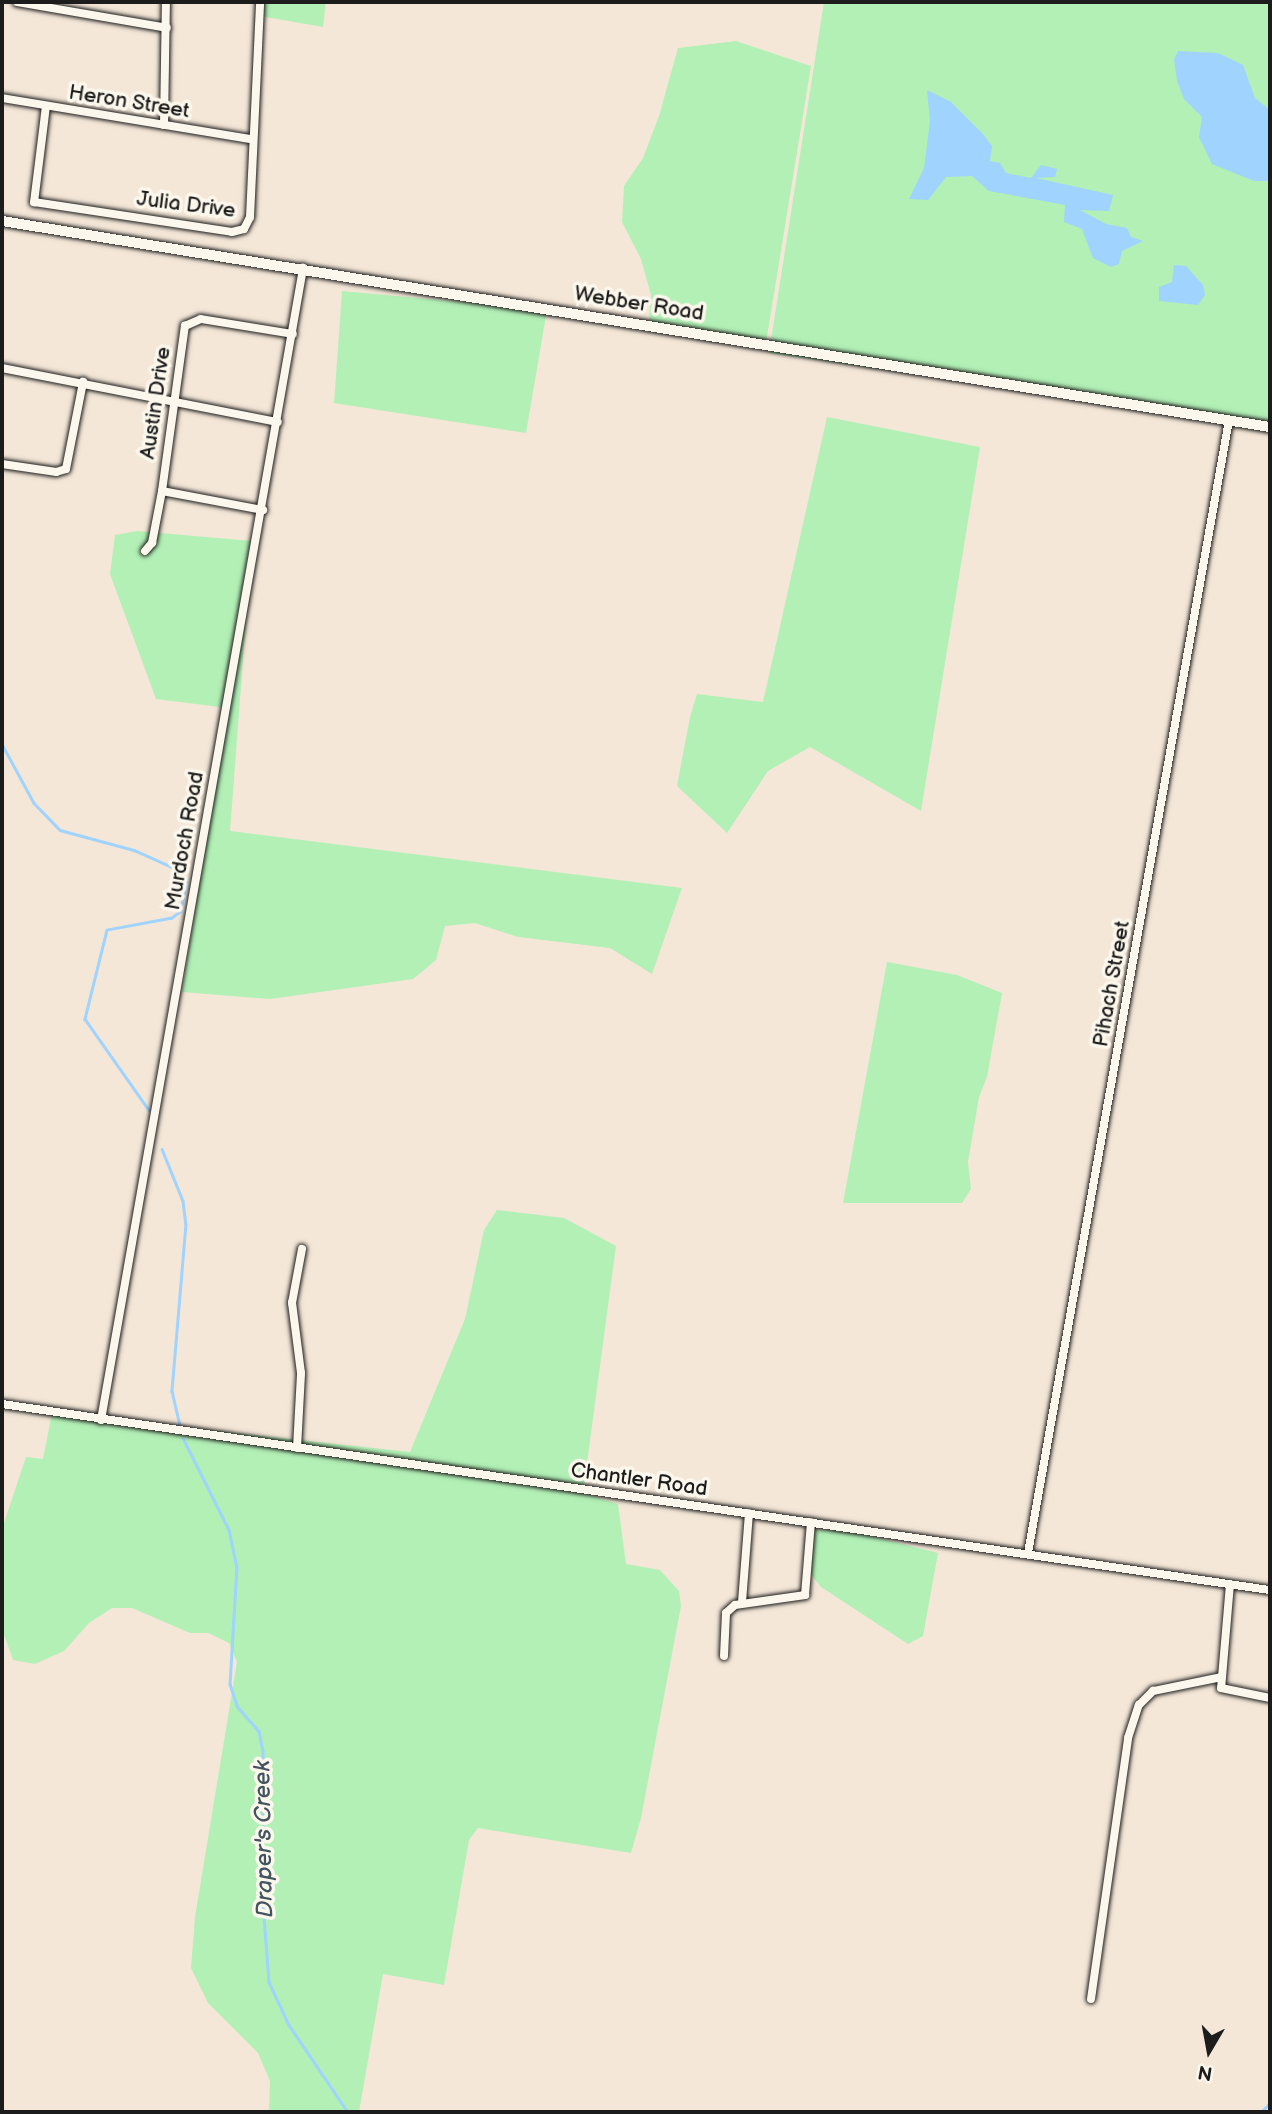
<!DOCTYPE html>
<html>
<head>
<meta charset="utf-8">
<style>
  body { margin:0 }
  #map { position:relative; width:1272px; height:2114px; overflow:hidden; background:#f4e7d8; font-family:"Balsamiq Sans",sans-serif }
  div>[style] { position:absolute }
  .green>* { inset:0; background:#b2f0b6 }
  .water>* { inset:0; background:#a0d3fe }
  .stream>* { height:2.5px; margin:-1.25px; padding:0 1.25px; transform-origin:1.25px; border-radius:1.25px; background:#a0d3fe }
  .roads { filter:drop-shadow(0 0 2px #1c1c1c) drop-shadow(0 0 2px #1c1c1c) }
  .minor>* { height:8px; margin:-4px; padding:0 4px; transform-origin:4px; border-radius:4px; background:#fbf7ec }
  .secondary>* { height:10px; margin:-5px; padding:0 5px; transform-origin:5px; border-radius:5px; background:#fbf7ec }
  span { translate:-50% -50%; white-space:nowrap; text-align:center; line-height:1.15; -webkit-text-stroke:7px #fbf7ec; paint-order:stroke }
  .street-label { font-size:21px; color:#1c1c1c }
  .water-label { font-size:23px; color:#445360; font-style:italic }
  .frame { position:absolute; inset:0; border:4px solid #1c1c1c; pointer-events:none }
  .north { position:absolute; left:1174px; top:2016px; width:70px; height:70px; -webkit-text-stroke:5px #fbf7ec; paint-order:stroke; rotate:190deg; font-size:19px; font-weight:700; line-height:28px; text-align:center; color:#1c1c1c }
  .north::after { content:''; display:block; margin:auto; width:24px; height:32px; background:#1c1c1c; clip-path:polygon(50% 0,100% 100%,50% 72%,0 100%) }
</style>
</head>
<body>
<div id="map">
  <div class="green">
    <div style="clip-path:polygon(260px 2px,326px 2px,323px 27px,260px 16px)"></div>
    <div style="clip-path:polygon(824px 2px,1270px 2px,1270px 426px,769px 353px)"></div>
    <div style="clip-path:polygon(736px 41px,811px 66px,766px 343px,649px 323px,651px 295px,641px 259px,622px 222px,624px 186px,643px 158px,659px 116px,678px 48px)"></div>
    <div style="clip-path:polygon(342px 291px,547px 310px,526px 433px,334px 403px)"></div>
    <div style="clip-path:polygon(827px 417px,980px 447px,921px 811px,810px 747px,768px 771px,727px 833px,677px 786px,690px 717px,697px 694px,763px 702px)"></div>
    <div style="clip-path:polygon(137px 531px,252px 541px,230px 831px,682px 888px,652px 974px,610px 948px,518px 937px,475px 923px,445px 926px,436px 960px,413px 979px,270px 999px,182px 992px,228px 708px,156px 699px,110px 574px,115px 535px)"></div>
    <div style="clip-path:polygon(887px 962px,957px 975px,1002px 993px,987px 1077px,979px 1097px,968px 1162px,971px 1189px,962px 1203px,843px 1203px)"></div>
    <div style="clip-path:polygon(497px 1210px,564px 1218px,616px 1246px,583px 1493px,618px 1504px,626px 1564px,660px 1570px,679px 1591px,681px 1606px,641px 1818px,631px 1853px,478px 1828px,469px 1840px,444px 1985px,383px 1974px,359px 2112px,269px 2112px,270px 2081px,258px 2053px,208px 2003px,191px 1968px,195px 1917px,237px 1662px,229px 1643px,208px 1633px,190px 1633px,132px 1608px,112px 1608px,89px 1623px,64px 1651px,35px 1664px,13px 1660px,2px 1629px,2px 1529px,26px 1457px,43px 1459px,52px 1413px,410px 1452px,465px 1319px,484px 1230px)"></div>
    <div style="clip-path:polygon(842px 1529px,938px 1553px,923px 1636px,908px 1644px,821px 1587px,805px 1567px,808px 1531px)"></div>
  </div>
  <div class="water">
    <div style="clip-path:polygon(1178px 51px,1218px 53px,1243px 65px,1255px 98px,1270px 110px,1270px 181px,1254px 181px,1212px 164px,1199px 137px,1202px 117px,1184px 99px,1177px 81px,1174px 59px)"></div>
    <div style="clip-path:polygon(927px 90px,951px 102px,983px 134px,992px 146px,990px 161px,1000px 163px,1006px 173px,1031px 178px,1041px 165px,1057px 169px,1055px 177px,1036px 178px,1113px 195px,1109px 211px,1080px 210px,1106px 224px,1127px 228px,1131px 237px,1143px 241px,1122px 251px,1119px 264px,1111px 267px,1093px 258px,1082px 229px,1064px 222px,1065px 205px,989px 191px,972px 176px,946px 177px,928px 200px,909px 199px,924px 168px,930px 121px)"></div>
    <div style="clip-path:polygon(1174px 265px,1186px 266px,1203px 285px,1205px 295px,1198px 305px,1159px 301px,1159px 287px,1172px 282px)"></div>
  </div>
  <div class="stream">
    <div style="left:2px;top:744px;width:67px;rotate:61.5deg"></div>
    <div style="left:34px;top:803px;width:37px;rotate:46deg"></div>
    <div style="left:60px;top:830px;width:77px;rotate:15.1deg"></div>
    <div style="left:134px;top:850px;width:39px;rotate:24deg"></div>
    <div style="left:170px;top:866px;width:21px;rotate:37deg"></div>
    <div style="left:187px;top:879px;width:33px;rotate:101deg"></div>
    <div style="left:181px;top:911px;width:11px;rotate:142deg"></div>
    <div style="left:172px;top:918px;width:66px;rotate:169.5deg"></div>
    <div style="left:107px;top:930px;width:92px;rotate:103.9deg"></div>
    <div style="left:85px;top:1019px;width:111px;rotate:54.9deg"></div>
    <div style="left:162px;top:1149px;width:56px;rotate:68deg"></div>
    <div style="left:183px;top:1201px;width:23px;rotate:83deg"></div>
    <div style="left:186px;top:1224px;width:168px;rotate:94.8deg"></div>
    <div style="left:172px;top:1391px;width:35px;rotate:77deg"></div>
    <div style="left:183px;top:1438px;width:103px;rotate:63.4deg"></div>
    <div style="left:229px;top:1530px;width:38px;rotate:78deg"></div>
    <div style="left:237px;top:1567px;width:117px;rotate:93.4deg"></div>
    <div style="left:230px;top:1684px;width:23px;rotate:72deg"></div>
    <div style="left:237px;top:1706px;width:33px;rotate:49deg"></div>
    <div style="left:259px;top:1731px;width:20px;rotate:79deg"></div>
    <div style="left:263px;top:1751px;width:138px;rotate:90.4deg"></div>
    <div style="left:262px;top:1889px;width:93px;rotate:85.7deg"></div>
    <div style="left:269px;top:1982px;width:47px;rotate:65.1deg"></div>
    <div style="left:289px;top:2025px;width:105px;rotate:55.9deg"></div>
    <div style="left:1261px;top:2112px;width:13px;rotate:-45deg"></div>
  </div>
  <div class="roads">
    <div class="minor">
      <div style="left:17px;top:2px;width:152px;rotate:9.8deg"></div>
      <div style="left:2px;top:98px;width:252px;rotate:9.4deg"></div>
      <div style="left:46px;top:106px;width:97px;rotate:97.1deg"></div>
      <div style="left:34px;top:202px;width:200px;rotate:8.6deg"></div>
      <div style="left:232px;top:232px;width:12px;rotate:-14deg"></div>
      <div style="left:244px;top:229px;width:13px;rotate:-63deg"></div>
      <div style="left:250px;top:217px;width:215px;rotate:-87.3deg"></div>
      <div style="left:164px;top:125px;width:123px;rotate:-89.1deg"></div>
      <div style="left:2px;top:368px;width:281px;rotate:11.1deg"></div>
      <div style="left:2px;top:464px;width:55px;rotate:8.4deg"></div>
      <div style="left:56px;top:472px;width:10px;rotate:-17deg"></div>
      <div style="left:66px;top:469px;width:89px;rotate:-78.9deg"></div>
      <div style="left:162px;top:491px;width:103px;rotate:10.7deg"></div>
      <div style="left:145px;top:551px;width:11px;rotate:-49deg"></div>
      <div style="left:152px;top:543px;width:53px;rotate:-79.1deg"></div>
      <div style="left:162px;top:491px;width:167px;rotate:-82.1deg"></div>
      <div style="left:185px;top:326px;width:17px;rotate:-24deg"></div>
      <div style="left:201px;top:319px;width:93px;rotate:9.3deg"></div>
      <div style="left:2px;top:1404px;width:1282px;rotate:8.35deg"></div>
      <div style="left:101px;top:1420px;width:1170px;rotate:-80.05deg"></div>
      <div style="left:297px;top:1448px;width:75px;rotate:-86.9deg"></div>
      <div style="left:301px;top:1373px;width:71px;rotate:-97.3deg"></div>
      <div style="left:292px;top:1303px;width:55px;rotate:-79.5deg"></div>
      <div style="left:1028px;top:1553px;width:1151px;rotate:-79.94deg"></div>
      <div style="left:1230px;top:1584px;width:104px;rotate:94.9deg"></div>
      <div style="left:1221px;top:1688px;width:50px;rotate:11.5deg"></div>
      <div style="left:742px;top:1602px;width:89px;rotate:-85.5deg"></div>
      <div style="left:724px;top:1656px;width:43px;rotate:-87.3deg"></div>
      <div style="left:726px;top:1613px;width:12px;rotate:-42deg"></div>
      <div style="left:735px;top:1605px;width:71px;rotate:-8.1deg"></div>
      <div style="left:805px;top:1595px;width:73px;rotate:-85.3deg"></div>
      <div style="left:1091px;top:1999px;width:264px;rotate:-81.9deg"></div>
      <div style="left:1128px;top:1738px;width:35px;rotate:-72deg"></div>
      <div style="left:1139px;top:1705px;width:20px;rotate:-45deg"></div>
      <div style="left:1153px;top:1691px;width:70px;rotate:-11.5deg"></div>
    </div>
    <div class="secondary">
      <div style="left:2px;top:221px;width:1285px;rotate:9.23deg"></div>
    </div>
  </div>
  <div class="street-label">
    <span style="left:129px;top:102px;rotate:9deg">Heron Street</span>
    <span style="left:186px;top:205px;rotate:7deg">Julia Drive</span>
    <span style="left:639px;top:304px;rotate:9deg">Webber Road</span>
    <span style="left:156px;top:403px;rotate:-82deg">Austin Drive</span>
    <span style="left:185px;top:841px;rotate:-80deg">Murdoch Road</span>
    <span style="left:1112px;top:984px;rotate:-80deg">Pihach Street</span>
    <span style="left:639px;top:1480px;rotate:8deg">Chantler Road</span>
  </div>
  <div class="water-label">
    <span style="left:264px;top:1839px;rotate:-91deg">Draper's Creek</span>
  </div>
  <div class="frame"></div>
  <div class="north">N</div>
</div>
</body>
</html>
